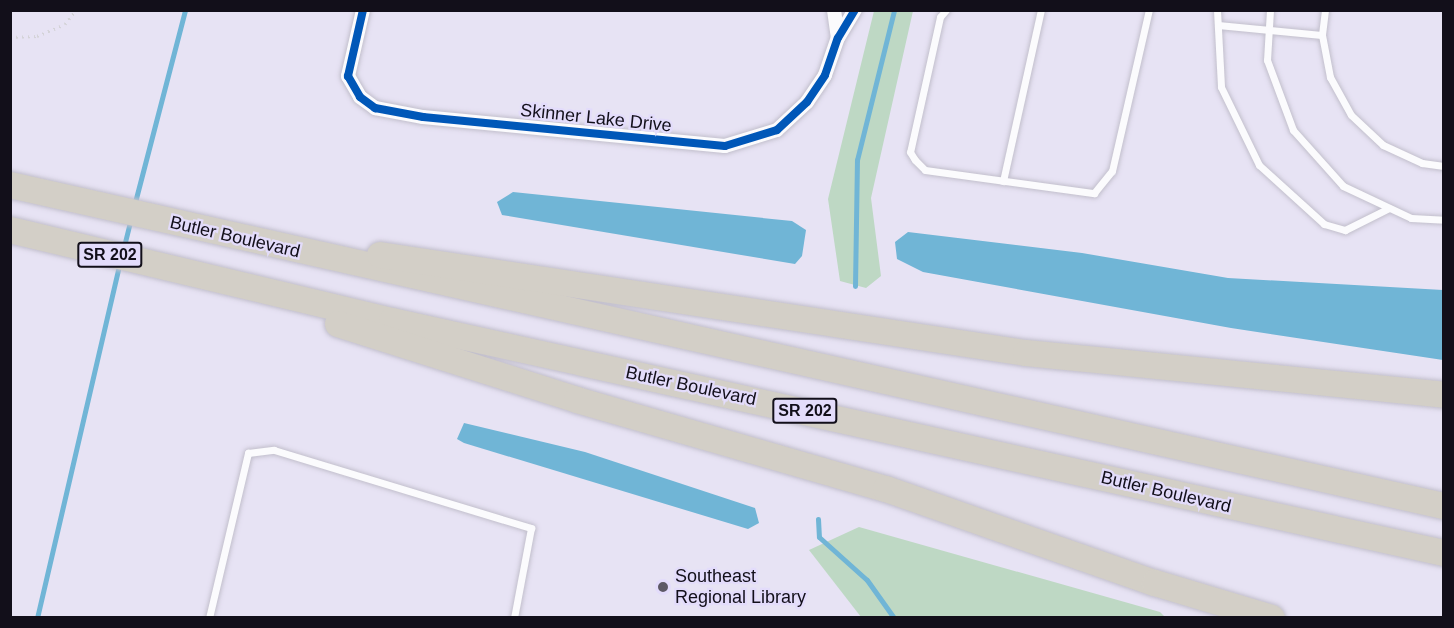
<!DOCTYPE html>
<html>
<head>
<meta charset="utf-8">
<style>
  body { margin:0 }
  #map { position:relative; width:1454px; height:628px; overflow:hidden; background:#e7e3f4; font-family:Arial,sans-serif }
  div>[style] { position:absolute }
  .green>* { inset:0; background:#bed8c4 }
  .water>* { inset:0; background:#70b5d6 }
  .stream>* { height:5px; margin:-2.5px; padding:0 2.5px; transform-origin:2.5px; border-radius:2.5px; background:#70b5d6 }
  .path>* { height:3px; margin-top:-1.5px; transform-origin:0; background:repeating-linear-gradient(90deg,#d4d3d8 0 1.5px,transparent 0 6px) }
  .roads { filter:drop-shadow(0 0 2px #c2bfcc) drop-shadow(0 0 2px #c2bfcc) }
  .lane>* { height:7px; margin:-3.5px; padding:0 3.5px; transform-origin:3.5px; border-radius:3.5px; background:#fbfbfd }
  .street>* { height:14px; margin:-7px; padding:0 7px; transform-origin:7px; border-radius:7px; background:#fbfbfd }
  .highway>* { height:26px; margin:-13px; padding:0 13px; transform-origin:13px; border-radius:13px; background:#d3cfc7 }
  .cycleway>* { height:8px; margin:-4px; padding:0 4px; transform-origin:4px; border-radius:4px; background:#0057b8 }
  .dots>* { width:16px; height:16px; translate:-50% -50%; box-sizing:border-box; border:3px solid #e3dcfb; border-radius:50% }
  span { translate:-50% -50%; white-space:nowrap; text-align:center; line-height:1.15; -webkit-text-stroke:4.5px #e3dcfb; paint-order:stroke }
  .shield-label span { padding:2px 4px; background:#e3dcfb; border:2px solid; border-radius:4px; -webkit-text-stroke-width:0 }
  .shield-label { font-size:16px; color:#120f1a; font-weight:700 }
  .street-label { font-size:18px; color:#120f1a }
  .poi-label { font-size:18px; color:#120f1a }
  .left { translate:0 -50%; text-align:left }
  .frame { position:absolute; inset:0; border:12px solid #120f1a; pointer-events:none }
</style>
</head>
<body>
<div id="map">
  <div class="green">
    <div style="clip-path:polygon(874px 11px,913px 11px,871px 198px,881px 276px,866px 288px,840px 281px,828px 199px)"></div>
    <div style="clip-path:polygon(859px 527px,1160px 612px,1165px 617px,861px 617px,809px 550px)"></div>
  </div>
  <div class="water">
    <div style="clip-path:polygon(513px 192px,792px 221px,806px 230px,802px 256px,795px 264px,502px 215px,497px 202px)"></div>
    <div style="clip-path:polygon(908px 232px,1082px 253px,1228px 278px,1443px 290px,1443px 360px,1231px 328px,923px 272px,897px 259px,895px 242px)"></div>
    <div style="clip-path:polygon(464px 423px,585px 452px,755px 508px,759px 523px,748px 529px,464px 443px,457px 439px)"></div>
  </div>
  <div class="stream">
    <div style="left:134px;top:206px;width:203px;rotate:-75.4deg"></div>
    <div style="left:123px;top:250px;width:33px;rotate:-76deg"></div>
    <div style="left:855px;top:286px;width:126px;rotate:-89.1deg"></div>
    <div style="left:857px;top:160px;width:154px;rotate:-76.1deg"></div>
    <div style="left:818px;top:519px;width:18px;rotate:87deg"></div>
    <div style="left:819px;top:537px;width:64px;rotate:41.9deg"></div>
    <div style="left:867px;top:580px;width:47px;rotate:54.6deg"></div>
    <div style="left:37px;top:618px;width:366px;rotate:-76.9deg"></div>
  </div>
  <div class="path">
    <div style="left:10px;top:37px;width:27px;rotate:-2deg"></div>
    <div style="left:37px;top:36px;width:30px;rotate:-23deg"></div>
    <div style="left:65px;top:24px;width:18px;rotate:-52deg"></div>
  </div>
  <div class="roads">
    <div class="lane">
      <div style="left:946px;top:10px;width:9px;rotate:131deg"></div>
      <div style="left:940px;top:17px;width:138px;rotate:102.5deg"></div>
      <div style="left:910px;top:152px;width:9px;rotate:58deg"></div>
      <div style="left:915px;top:160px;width:14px;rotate:45deg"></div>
      <div style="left:925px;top:170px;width:171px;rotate:7.8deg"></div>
      <div style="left:1094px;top:193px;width:28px;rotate:-51deg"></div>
      <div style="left:1112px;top:171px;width:165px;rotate:-77.1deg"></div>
      <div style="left:1217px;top:10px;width:77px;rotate:87deg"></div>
      <div style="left:1221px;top:87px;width:87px;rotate:64deg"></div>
      <div style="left:1259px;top:165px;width:88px;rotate:42.2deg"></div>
      <div style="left:1324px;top:224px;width:22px;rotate:16deg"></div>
      <div style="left:1345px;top:230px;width:49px;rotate:-26.6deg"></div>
      <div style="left:1270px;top:10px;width:50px;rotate:93.4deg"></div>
      <div style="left:1267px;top:60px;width:75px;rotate:69.6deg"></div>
      <div style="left:1293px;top:130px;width:75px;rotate:48.2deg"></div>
      <div style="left:1343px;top:186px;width:75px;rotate:25.2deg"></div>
      <div style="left:1411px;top:218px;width:33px;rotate:3deg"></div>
      <div style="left:1325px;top:10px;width:25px;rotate:97deg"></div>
      <div style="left:1322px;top:35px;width:43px;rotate:79.2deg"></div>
      <div style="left:1330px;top:77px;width:43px;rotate:61.1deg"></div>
      <div style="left:1351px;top:115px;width:44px;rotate:43.2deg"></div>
      <div style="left:1383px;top:145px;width:43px;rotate:24.8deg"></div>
      <div style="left:1422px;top:163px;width:22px;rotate:8deg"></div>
      <div style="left:1218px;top:25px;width:104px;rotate:5.5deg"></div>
      <div style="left:1003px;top:181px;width:175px;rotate:-77.5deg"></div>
      <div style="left:209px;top:618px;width:170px;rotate:-76.7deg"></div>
      <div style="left:248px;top:453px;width:26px;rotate:-7deg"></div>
      <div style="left:274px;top:450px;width:269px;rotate:16.9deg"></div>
      <div style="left:531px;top:528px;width:92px;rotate:100.7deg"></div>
    </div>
    <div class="street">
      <div style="left:363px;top:10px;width:68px;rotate:102.8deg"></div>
      <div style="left:348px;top:76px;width:24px;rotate:60deg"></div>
      <div style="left:360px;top:97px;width:19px;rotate:36deg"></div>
      <div style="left:375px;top:108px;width:49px;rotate:10.6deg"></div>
      <div style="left:423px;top:117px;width:303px;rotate:5.5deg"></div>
      <div style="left:725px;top:146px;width:54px;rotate:-17.1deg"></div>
      <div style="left:777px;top:130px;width:41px;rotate:-43deg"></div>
      <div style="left:807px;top:102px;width:32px;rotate:-56deg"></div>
      <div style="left:825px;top:75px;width:39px;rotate:-71deg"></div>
      <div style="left:838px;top:38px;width:33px;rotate:-59deg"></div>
      <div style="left:834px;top:10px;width:28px;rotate:82deg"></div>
    </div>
    <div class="highway">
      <div style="left:10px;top:185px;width:1469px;rotate:12.62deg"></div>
      <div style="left:10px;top:230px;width:393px;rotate:13.4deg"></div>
      <div style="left:392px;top:321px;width:1077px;rotate:12.44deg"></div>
      <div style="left:380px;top:255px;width:653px;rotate:8.63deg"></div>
      <div style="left:1026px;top:353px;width:420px;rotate:5.7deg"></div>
      <div style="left:338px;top:324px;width:251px;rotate:17.6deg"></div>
      <div style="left:577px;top:400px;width:322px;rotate:16.1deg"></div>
      <div style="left:886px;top:489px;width:285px;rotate:19.3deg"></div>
      <div style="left:1155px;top:583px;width:122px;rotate:16.7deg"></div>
    </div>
  </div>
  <div class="cycleway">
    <div style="left:363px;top:10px;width:68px;rotate:102.8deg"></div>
    <div style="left:348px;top:76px;width:24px;rotate:60deg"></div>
    <div style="left:360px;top:97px;width:19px;rotate:36deg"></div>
    <div style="left:375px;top:108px;width:49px;rotate:10.6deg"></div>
    <div style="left:423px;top:117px;width:303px;rotate:5.5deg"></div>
    <div style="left:725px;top:146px;width:54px;rotate:-17.1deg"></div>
    <div style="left:777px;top:130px;width:41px;rotate:-43deg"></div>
    <div style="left:807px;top:102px;width:32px;rotate:-56deg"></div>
    <div style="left:825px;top:75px;width:39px;rotate:-71deg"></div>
    <div style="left:838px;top:38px;width:33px;rotate:-59deg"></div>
  </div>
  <div class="dots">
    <div style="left:663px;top:587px;background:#5d5966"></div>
  </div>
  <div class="shield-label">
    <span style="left:110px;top:255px">SR 202</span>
    <span style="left:805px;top:411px">SR 202</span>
  </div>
  <div class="street-label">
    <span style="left:596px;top:118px;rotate:6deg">Skinner Lake Drive</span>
    <span style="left:235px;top:237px;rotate:13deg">Butler Boulevard</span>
    <span style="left:691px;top:386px;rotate:12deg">Butler Boulevard</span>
    <span style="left:1166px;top:492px;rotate:13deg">Butler Boulevard</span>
  </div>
  <div class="poi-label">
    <span class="left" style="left:675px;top:587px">Southeast<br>Regional Library</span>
  </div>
  <div class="frame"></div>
</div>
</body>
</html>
